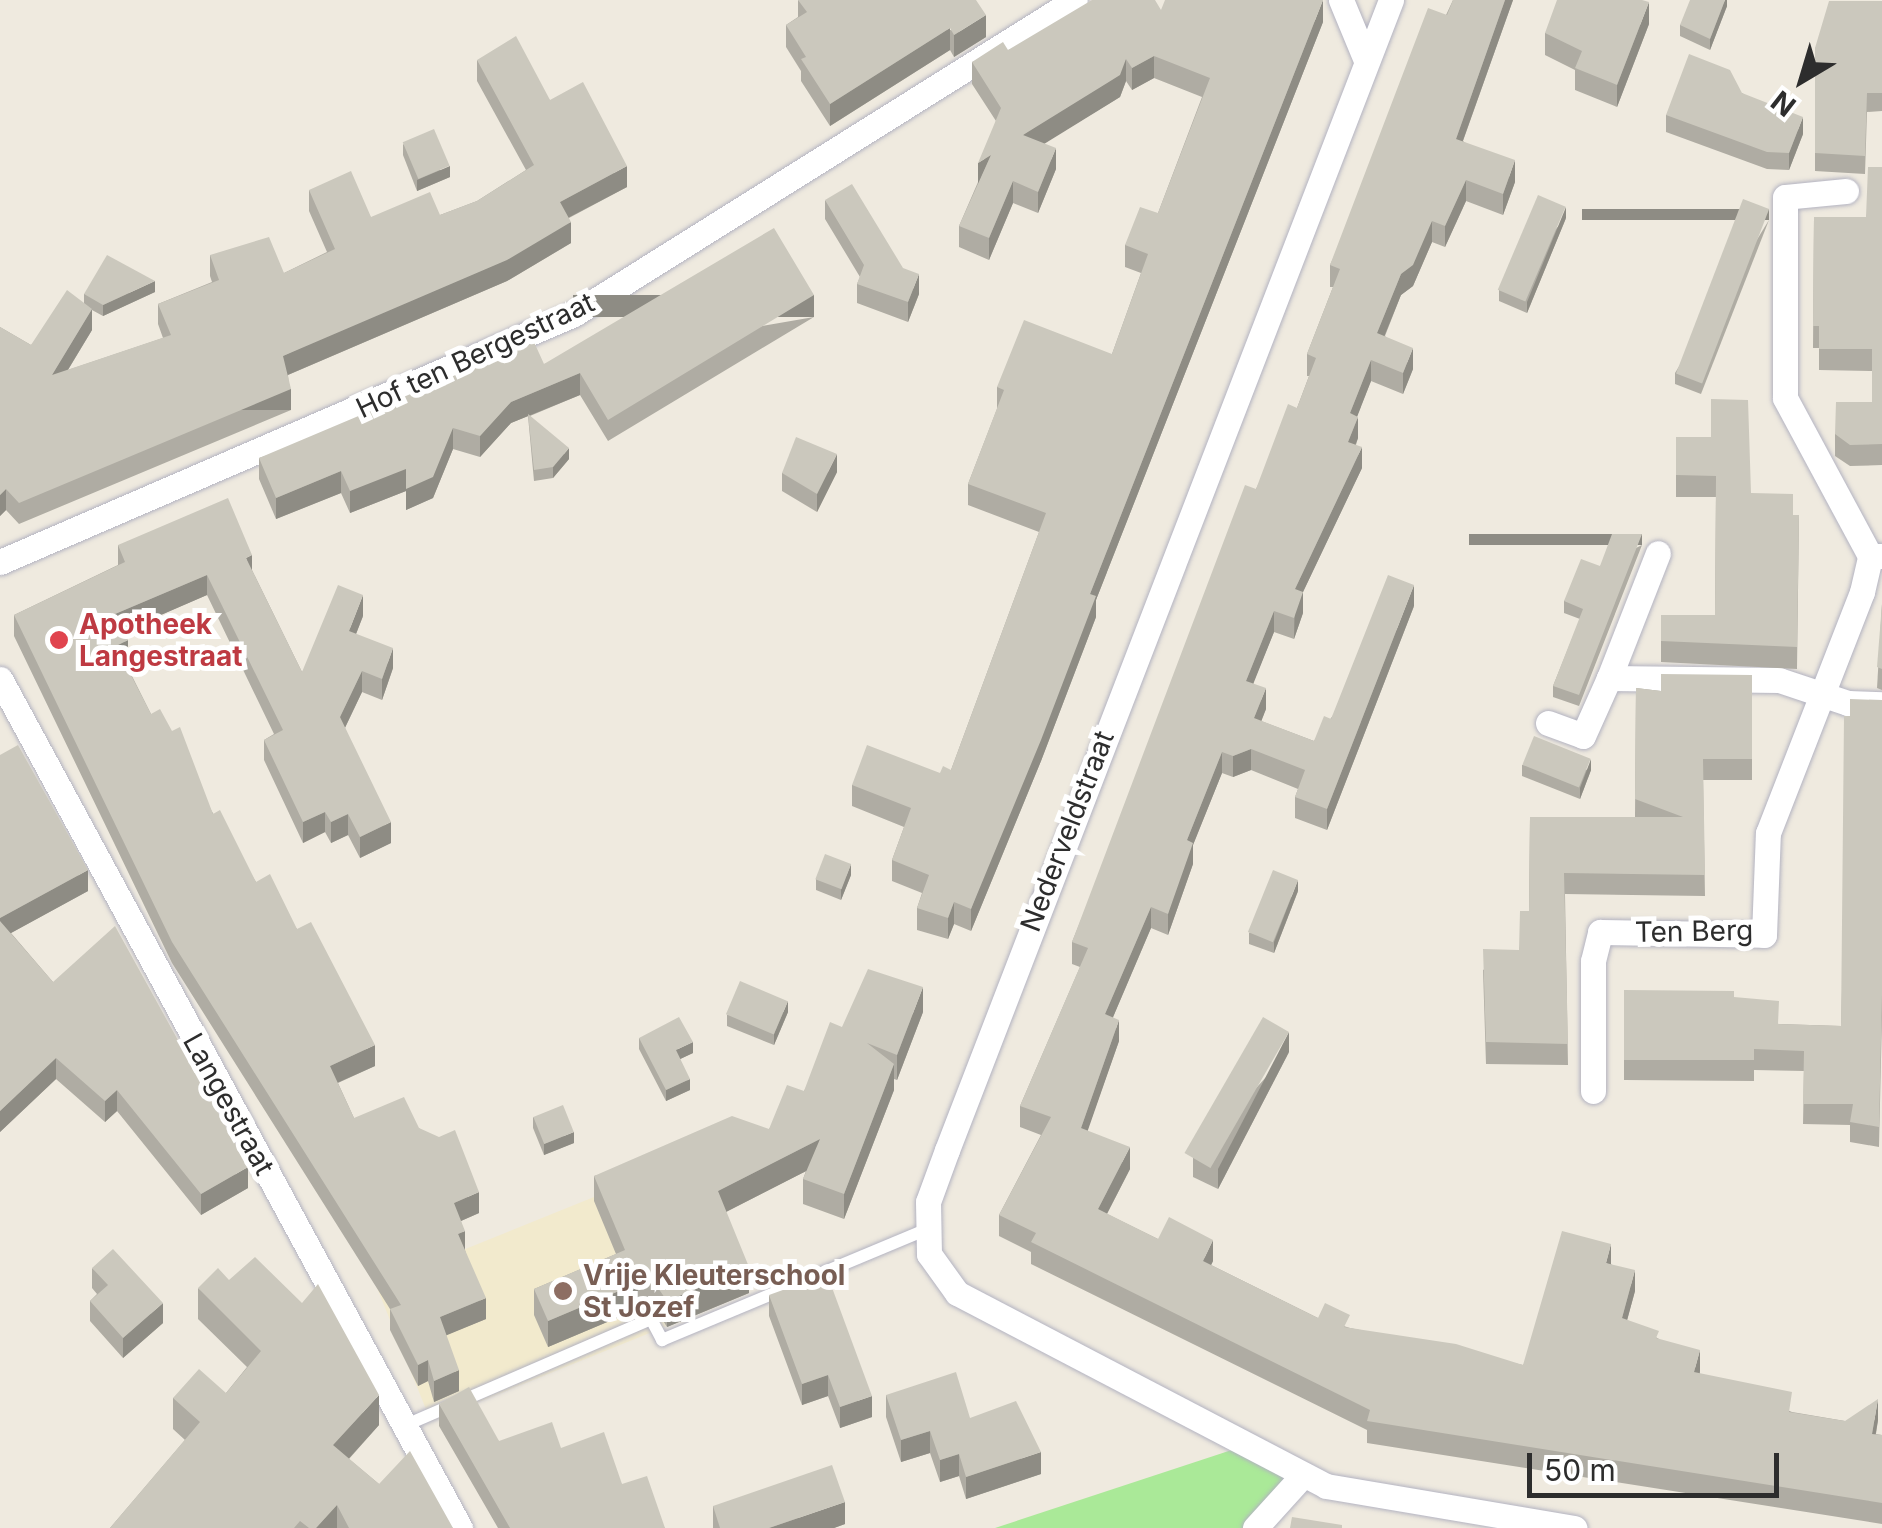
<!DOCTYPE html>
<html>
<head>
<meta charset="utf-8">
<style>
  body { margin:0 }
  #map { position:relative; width:1882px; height:1528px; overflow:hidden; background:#efeadf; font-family:Inter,sans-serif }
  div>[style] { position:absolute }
  .education>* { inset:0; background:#f2eacd; transform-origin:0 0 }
  .green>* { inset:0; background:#aae998 }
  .roads { filter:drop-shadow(0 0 2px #b3b3c1) drop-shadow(0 0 2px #b3b3c1) }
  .lane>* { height:12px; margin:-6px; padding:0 6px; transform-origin:6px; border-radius:6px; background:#fff }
  .street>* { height:25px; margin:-12.5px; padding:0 12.5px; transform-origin:12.5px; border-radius:12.5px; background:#fff }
  .wall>* { inset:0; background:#afaca3 }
  .shaded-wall>* { inset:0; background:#8e8c84; transform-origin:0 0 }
  .building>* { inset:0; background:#cbc8bd; transform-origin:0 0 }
  .dots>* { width:28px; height:28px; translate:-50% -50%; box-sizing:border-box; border:5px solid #fff; border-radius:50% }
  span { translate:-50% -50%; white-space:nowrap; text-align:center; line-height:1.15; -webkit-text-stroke:10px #fff; paint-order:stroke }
  .street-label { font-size:28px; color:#2d2d2d }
  .health-label { font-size:28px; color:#be3a42; font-weight:700 }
  .left { translate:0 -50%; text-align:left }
  .education-label { font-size:28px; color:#785e54; font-weight:700 }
  .north { position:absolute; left:1752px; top:30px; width:100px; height:100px; -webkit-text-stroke:8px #fff; paint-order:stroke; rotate:218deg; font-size:28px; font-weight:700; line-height:40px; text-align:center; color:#2d2d2d }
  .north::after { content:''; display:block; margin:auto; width:35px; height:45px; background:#2d2d2d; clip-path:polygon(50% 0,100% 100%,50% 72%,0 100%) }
  .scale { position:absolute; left:1527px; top:1453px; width:252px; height:45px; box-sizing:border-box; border:5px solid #2d2d2d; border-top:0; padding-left:12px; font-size:30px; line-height:35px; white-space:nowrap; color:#2d2d2d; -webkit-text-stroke:8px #fff; paint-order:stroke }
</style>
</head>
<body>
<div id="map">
  <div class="education">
    <div style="left:693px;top:1157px;width:147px;height:342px;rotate:68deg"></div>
  </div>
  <div class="green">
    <div style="clip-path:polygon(1253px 1443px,1303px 1475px,1255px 1528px,995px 1528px)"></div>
  </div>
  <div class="roads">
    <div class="lane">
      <div style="left:406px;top:1425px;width:267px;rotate:-23.4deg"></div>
      <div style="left:651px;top:1319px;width:24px;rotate:62deg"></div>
      <div style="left:662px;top:1340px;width:287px;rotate:-22.7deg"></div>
    </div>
    <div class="street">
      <div style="left:1341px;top:0;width:63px;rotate:67.5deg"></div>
      <div style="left:1391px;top:0;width:1233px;rotate:111.11deg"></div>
      <div style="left:947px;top:1150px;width:55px;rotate:110.1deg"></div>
      <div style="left:928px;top:1202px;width:52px;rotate:88.9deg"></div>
      <div style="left:929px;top:1254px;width:48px;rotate:54.3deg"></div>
      <div style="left:957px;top:1293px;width:416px;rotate:27.6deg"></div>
      <div style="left:1326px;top:1486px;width:252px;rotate:9.6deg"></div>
      <div style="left:1846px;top:191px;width:61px;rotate:174.4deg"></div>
      <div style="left:1785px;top:197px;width:201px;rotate:90deg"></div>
      <div style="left:1785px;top:398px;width:179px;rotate:61.7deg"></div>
      <div style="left:0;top:562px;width:625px;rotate:-23.37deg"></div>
      <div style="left:574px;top:314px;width:591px;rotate:-32.08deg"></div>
      <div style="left:1609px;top:678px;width:134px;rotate:-68.6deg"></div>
      <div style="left:0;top:679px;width:966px;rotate:61.55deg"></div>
      <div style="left:1548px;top:723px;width:37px;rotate:20deg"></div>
      <div style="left:1583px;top:736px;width:64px;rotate:-65.9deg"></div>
      <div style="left:1609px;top:678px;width:170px;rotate:0.7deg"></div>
      <div style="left:1779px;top:680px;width:73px;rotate:18.4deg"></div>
      <div style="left:1848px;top:703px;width:34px;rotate:2deg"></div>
      <div style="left:1593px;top:1091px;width:130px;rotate:-90deg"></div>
      <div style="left:1593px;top:961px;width:30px;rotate:-76deg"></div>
      <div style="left:1600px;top:932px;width:164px;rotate:1deg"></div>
      <div style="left:1764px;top:935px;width:102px;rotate:-87.8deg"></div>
      <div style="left:1768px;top:833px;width:259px;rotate:-68.7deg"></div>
      <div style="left:1862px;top:592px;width:37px;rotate:-77deg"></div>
      <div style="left:1870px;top:556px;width:12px"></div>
      <div style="left:1255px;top:1528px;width:72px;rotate:-47.8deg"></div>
    </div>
  </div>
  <div class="wall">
    <div style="clip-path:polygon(798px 0,986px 37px,954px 57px,950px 50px,830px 126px,801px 81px,801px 71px,786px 47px,786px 25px,798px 17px)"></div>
    <div style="clip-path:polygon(1453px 0,1513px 0,1463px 141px,1515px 182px,1503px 215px,1466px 201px,1445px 247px,1432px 242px,1413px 286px,1401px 295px,1385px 336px,1413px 369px,1403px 394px,1371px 381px,1357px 416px,1358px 438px,1356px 445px,1362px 468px,1303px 592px,1303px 613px,1294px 639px,1274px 632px,1253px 683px,1266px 709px,1261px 721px,1314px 741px,1414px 606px,1327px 830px,1295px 818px,1295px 797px,1298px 789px,1251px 770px,1233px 777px,1222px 773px,1193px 845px,1193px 864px,1168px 935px,1151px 928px,1113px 1017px,1119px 1041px,1087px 1131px,1130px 1169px,1107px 1214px,1158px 1239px,1213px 1261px,1211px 1265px,1318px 1318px,1350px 1328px,1523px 1365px,1611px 1264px,1635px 1291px,1627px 1320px,1659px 1339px,1700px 1371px,1700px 1374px,1792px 1412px,1845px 1421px,1878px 1420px,1876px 1434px,1882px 1435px,1882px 1524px,1367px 1443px,1367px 1430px,1031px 1264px,1031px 1252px,999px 1236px,999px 1215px,1041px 1135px,1020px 1127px,1020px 1106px,1080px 967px,1072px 964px,1072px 942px,1256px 489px,1297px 408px,1309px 376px,1307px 376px,1307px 354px,1333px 287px,1330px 287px,1330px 265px)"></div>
    <div style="clip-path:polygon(1727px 0,1727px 6px,1710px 50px,1680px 36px,1680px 25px)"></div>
    <div style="clip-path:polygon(1882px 1px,1882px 111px,1867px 112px,1865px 174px,1815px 171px,1815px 48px)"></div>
    <div style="clip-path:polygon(1161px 10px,1323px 22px,1096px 600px,1096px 617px,1041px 761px,971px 931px,954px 924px,948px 939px,917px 930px,917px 908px,922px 893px,892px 881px,892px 860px,904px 827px,852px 806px,852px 785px,940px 773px,951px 770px,1039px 532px,968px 505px,968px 484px,997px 409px,997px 387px,1112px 354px,1141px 273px,1125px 267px,1125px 245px,1158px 213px,1202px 97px,1154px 78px,1132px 90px,1126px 81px,1120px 97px,1044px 143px,1056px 169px,1038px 213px,1013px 203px,989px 260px,959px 247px,959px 226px,978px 182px,996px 121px,972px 84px,972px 62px,1008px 50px)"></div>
    <div style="clip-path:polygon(1649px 24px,1617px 107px,1575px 90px,1575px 70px,1545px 55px,1545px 33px)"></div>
    <div style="clip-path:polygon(477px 60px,550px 100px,627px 187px,569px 218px,571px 243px,507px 281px,288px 375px,291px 410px,19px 524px,6px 510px,0 516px,0 327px,31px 345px,84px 303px,84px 294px,155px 292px,103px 316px,92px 310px,92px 330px,68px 370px,163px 338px,158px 324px,158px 304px,212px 282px,210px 276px,210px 255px,284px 273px,327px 252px,309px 211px,309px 190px,371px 217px,440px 215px,477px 201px,526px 170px,477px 81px)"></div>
    <div style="clip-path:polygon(1742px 93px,1803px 134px,1789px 170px,1767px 169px,1666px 132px,1666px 115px)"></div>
    <div style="clip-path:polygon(403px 144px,450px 177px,417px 191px,403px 155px)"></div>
    <div style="clip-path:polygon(1882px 167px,1882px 465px,1850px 466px,1835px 456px,1835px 434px,1872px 402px,1872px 371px,1819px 370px,1819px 348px,1813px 348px,1814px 217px,1866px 217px)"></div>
    <div style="clip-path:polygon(825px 200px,919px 294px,908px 322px,857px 303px,857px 284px,860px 277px,825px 219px)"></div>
    <div style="clip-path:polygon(1566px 218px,1527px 313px,1499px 301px,1499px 290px)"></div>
    <div style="clip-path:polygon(1769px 220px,1701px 394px,1675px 384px,1675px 373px)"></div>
    <div style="clip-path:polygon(814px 317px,608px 441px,580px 395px,530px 416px,569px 459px,553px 478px,534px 481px,528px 416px,511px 423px,480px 457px,453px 449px,433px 498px,406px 510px,406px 491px,350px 513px,341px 493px,276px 519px,259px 479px,259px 458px,544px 364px)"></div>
    <div style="clip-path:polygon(1676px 437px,1751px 493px,1793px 515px,1799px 515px,1797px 669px,1661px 662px,1661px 615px,1715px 615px,1716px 497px,1676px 497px)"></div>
    <div style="clip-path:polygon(837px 472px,817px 512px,782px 491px,782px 473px)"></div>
    <div style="clip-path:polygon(118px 545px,252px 570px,302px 672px,363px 616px,356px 634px,393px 668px,382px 700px,362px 692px,345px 728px,391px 843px,360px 858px,348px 835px,331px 843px,325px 832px,303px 843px,264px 760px,264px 740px,274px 734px,207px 595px,123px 631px,128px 661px,125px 662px,151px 714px,256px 882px,297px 929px,375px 1066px,338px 1083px,354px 1118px,419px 1128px,479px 1213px,461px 1221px,465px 1250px,486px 1319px,446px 1335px,459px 1391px,434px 1402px,428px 1381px,418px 1386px,390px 1330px,390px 1309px,172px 963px,14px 636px,14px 615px,118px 565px)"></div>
    <div style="clip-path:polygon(1642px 545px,1579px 706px,1553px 697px,1553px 686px,1580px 619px,1564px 613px,1564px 601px,1600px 566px)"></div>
    <div style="clip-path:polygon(1882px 604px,1882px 690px,1877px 688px)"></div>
    <div style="clip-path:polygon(1752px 675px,1752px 780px,1703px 780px,1705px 896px,1565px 894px,1568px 1065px,1486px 1064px,1483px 970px,1519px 950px,1529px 911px,1530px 817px,1635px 817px,1636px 688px,1661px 691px)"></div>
    <div style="clip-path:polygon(1882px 700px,1882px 1016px,1879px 1147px,1850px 1142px,1850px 1125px,1803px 1124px,1804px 1071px,1754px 1070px,1754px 1081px,1624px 1080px,1624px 990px,1779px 1024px,1841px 1026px,1850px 716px)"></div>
    <div style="clip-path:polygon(0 755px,88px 891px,11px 933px,53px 982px,248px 1188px,201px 1215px,117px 1111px,105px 1122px,56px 1079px,0 1132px)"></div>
    <div style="clip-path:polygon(1522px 765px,1591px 770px,1580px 799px,1522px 776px)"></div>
    <div style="clip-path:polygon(851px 875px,841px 900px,816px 890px,816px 879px)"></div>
    <div style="clip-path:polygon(1298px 891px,1274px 953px,1249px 944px,1249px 933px)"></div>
    <div style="clip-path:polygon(788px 1012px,774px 1045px,727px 1026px,727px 1015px)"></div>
    <div style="clip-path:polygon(923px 1012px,897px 1080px,894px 1079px,894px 1090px,844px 1219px,803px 1204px,803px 1179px,806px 1171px,726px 1212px,749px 1293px,667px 1327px,656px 1310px,638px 1309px,548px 1347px,534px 1315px,534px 1289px,616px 1254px,594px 1201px,594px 1176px,769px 1129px,804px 1091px,842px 1027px)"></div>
    <div style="clip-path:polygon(639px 1038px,693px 1053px,680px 1059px,690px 1090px,666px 1101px,639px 1049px)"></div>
    <div style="clip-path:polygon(1289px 1052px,1218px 1189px,1193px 1177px,1193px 1157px)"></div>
    <div style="clip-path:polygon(533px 1117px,574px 1143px,544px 1155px,533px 1128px)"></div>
    <div style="clip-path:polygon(92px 1268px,163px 1323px,123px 1358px,90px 1321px,90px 1301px,97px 1294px,92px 1288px)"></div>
    <div style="clip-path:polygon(198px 1288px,379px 1425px,349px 1459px,379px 1484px,453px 1528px,110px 1528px,185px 1440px,173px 1429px,173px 1398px,226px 1393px,247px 1367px,198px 1319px)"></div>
    <div style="clip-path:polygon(769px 1295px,872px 1417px,840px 1428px,828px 1396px,802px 1405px,769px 1316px)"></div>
    <div style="clip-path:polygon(886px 1395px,970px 1418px,1041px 1474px,966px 1499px,959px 1476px,940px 1482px,930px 1453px,901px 1462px,886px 1417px)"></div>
    <div style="clip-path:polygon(439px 1404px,499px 1441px,561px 1448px,622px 1484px,665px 1528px,498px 1528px,439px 1426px)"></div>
    <div style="clip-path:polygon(713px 1506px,845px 1524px,834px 1528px,713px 1528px)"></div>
  </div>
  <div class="shaded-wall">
    <div style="clip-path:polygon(1323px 0,1323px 22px,1096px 600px,1096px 617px,1041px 761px,971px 931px,971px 909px,1090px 594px)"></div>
    <div style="clip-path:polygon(1505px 0,1513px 0,1456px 160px,1456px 139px)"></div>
    <div style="clip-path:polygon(1725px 0,1727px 0,1727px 6px,1710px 50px,1710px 39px)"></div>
    <div style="clip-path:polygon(1649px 2px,1649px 24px,1617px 107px,1617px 85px)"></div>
    <div style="clip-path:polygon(986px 15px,986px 37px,954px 57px,954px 35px)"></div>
    <div style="clip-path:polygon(950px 28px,950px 50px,830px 126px,830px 104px)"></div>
    <div style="clip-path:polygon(1154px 56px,1154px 78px,1132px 90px,1132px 68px)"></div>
    <div style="clip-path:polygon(1126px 59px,1126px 81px,1120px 97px,1023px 157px,1023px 135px)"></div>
    <div style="clip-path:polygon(1803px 117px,1803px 134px,1789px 170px,1789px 153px)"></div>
    <div style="clip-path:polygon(1056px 148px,1056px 169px,1038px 213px,1038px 192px)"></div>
    <div style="clip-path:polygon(991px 155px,978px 185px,978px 163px)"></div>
    <div style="clip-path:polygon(1515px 160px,1515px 182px,1503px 215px,1503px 194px)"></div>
    <div style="clip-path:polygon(450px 166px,450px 177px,417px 191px,417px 180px)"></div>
    <div style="clip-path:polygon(627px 166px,627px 187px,560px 222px,560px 202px)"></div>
    <div style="clip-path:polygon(1466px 180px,1466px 201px,1445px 247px,1445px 226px)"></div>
    <div style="clip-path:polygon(1013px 181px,1013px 203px,989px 260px,989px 238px)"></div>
    <div style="clip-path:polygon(1566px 207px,1566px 218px,1527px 313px,1527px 302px)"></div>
    <div style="left:1769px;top:209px;width:11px;height:187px;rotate:90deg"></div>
    <div style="clip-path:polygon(1432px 221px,1432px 242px,1413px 286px,1401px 295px,1377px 354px,1377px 333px,1401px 274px)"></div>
    <div style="clip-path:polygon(571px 222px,571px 243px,507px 281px,283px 377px,283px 356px)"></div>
    <div style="clip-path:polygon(919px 274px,919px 294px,908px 322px,908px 302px)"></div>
    <div style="clip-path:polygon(155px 281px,155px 292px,103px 316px,103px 305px)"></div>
    <div style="left:814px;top:295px;width:22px;height:241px;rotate:90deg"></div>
    <div style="clip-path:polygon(92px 309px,92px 330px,52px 396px,52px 375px)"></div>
    <div style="clip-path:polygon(1413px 348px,1413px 369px,1403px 394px,1403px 373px)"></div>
    <div style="clip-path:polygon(1371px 360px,1371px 381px,1350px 435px,1350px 413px)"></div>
    <div style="clip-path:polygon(580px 373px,580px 395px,511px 423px,480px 457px,480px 436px,511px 402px)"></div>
    <div style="left:291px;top:389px;width:21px;height:295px;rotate:90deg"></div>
    <div style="clip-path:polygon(1358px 417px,1358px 438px,1348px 463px,1348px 442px)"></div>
    <div style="clip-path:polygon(453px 428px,453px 449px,433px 498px,406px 510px,406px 491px,350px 513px,350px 491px)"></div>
    <div style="clip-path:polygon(1362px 447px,1362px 468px,1303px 592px,1303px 613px,1294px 639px,1295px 589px)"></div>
    <div style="clip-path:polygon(569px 448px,569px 459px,553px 478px,553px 467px)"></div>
    <div style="clip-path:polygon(837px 454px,837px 472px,817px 512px,817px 494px)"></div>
    <div style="clip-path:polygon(341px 471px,341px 493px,276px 519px,276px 498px)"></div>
    <div style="clip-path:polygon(6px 489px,6px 510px,0 516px,0 495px)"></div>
    <div style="left:1642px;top:534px;width:11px;height:173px;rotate:90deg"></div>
    <div style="clip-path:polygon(252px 555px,252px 576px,246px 558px)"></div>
    <div style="clip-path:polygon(207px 575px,207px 595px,115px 635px,115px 614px)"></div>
    <div style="clip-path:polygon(1414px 585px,1414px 606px,1327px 830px,1327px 809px)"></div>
    <div style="clip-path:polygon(363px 595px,363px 616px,349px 652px,349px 631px)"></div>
    <div style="clip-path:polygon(1274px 611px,1274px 632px,1246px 702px,1246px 681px)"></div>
    <div style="clip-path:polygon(128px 640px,128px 661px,116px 667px,116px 646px)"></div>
    <div style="clip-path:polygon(393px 648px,393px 668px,382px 700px,382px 679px)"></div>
    <div style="clip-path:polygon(362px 671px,362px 692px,340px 738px,340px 717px)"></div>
    <div style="clip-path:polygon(1266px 688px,1266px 709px,1254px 740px,1254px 718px)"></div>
    <div style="clip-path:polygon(1251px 749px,1251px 770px,1233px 777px,1233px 756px)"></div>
    <div style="clip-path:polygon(1222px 752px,1222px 773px,1193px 845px,1193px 864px,1168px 935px,1168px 914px,1187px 840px)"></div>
    <div style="clip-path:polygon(1591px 759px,1591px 770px,1580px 799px,1580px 788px)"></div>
    <div style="clip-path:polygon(325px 812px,325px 832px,303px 843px,303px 822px)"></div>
    <div style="clip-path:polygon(348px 814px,348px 835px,331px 843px,331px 822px)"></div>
    <div style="clip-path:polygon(391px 822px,391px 843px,360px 858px,360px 837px)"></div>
    <div style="clip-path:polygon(851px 864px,851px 875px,841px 900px,841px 889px)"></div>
    <div style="clip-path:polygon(88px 870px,88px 891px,0 939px,0 918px)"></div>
    <div style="clip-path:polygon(1298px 880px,1298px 891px,1274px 953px,1274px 942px)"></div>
    <div style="clip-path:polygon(954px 902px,954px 924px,948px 939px,948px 918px)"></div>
    <div style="clip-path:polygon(1151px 907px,1151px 928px,1105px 1036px,1105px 1014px)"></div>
    <div style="clip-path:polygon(923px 987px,923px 1012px,897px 1080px,897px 1055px)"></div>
    <div style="clip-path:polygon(788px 1001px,788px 1012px,774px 1045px,774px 1034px)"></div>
    <div style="clip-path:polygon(1119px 1020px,1119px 1041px,1081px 1150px,1081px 1128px)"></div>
    <div style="clip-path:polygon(1289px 1032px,1289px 1052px,1218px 1189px,1218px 1169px)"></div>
    <div style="clip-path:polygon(693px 1042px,693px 1053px,676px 1061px,676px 1050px)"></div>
    <div style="clip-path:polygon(375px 1045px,375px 1066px,330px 1086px,330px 1066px)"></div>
    <div style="clip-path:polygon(56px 1058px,56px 1079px,0 1132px,0 1111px)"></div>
    <div style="clip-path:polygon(894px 1064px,894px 1090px,844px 1219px,844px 1194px)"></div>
    <div style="clip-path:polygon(690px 1079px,690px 1090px,666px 1101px,666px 1090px)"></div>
    <div style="clip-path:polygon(117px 1090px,117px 1111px,105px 1122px,105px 1101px)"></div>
    <div style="clip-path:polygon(574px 1132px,574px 1143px,544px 1155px,544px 1144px)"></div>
    <div style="clip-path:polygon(820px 1139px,820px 1164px,718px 1216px,718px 1191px)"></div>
    <div style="clip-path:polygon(1130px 1147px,1130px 1169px,1098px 1231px,1098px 1209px)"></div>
    <div style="clip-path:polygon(248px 1167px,248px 1188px,201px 1215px,201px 1194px)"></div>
    <div style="clip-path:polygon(479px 1192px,479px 1213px,454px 1224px,454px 1203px)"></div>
    <div style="clip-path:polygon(465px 1231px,465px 1252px,458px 1234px)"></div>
    <div style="clip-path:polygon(1213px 1240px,1213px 1261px,1203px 1282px,1203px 1261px)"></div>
    <div style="clip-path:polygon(1611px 1244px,1611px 1266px,1606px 1263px)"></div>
    <div style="clip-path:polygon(749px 1267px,749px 1293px,667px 1327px,667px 1301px)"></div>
    <div style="clip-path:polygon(1635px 1270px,1635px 1291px,1622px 1339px,1622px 1318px)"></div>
    <div style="clip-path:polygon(638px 1283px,638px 1309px,548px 1347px,548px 1321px)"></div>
    <div style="clip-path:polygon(486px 1298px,486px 1319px,440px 1338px,440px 1317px)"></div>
    <div style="clip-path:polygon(163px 1303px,163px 1323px,123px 1358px,123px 1338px)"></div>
    <div style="clip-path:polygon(1700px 1350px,1700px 1371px,1694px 1394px,1694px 1372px)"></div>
    <div style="clip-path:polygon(428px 1360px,428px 1381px,418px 1386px,418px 1365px)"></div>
    <div style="clip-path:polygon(459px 1370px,459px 1391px,434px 1402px,434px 1381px)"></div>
    <div style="clip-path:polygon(828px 1375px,828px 1396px,802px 1405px,802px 1384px)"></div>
    <div style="clip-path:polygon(379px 1395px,379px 1425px,333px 1476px,333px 1445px)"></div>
    <div style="clip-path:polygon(872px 1396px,872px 1417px,840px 1428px,840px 1407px)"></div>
    <div style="clip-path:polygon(1878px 1399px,1878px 1420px,1872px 1455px,1872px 1434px)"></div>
    <div style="clip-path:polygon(930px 1431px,930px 1453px,901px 1462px,901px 1440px)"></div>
    <div style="clip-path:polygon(1041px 1452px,1041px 1474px,966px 1499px,966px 1477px)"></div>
    <div style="clip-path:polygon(959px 1454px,959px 1476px,940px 1482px,940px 1460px)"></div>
    <div style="clip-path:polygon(845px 1502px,845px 1524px,834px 1528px,769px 1528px)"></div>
    <div style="clip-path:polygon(337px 1505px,337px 1528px,316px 1528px)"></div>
  </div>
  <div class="building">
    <div style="clip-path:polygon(798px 0,976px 0,986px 15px,954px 35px,950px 28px,830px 104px,801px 59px,806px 57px,786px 25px,807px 12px)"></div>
    <div style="clip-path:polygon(1092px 0,1155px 0,1161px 10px,1165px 0,1323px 0,1090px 594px,1096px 596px,1041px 740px,971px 909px,954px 902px,948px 918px,917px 908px,929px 875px,892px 860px,911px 808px,852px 785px,867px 745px,940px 773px,943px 766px,951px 770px,1046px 513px,968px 484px,1004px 390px,997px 387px,1024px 320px,1112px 354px,1148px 254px,1125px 245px,1140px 207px,1158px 213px,1210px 78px,1154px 56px,1132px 68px,1126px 59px,1120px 75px,1023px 135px,1056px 148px,1038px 192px,1013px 181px,989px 238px,959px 226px,991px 155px,978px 163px,1001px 108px,972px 62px,1003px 42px,1008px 50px)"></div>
    <div style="clip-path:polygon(1453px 0,1505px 0,1456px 139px,1515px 160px,1503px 194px,1466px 180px,1445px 226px,1432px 221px,1413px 265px,1401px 274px,1377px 333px,1413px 348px,1403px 373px,1371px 360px,1350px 413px,1358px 417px,1348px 442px,1362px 447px,1295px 589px,1303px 592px,1294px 618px,1274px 611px,1246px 681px,1266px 688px,1254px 718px,1314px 741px,1324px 716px,1331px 719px,1388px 575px,1414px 585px,1327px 809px,1295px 797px,1305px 770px,1251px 749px,1233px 756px,1222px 752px,1187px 840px,1193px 843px,1168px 914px,1151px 907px,1105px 1014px,1119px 1020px,1081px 1128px,1130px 1147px,1098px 1209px,1158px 1239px,1169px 1217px,1213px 1240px,1203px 1261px,1318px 1318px,1325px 1303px,1350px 1315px,1344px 1327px,1456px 1344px,1523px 1365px,1562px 1231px,1611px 1244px,1606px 1263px,1635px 1270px,1622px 1318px,1659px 1331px,1656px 1338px,1700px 1350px,1694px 1372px,1792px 1392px,1789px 1412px,1845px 1421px,1878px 1399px,1872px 1434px,1882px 1435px,1882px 1503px,1367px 1421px,1370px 1410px,1031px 1242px,1036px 1233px,999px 1215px,1051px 1117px,1020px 1106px,1088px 948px,1072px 942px,1245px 485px,1256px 489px,1288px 404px,1297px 408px,1316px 358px,1307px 354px,1340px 269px,1330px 265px,1428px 8px,1447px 15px)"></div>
    <div style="clip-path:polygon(1557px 0,1642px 0,1649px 2px,1617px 85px,1575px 68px,1582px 51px,1545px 33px)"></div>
    <div style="clip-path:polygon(1690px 0,1725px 0,1710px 39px,1680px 25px)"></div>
    <div style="clip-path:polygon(1829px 1px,1882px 1px,1882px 93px,1867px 93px,1865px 156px,1815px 153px,1815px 48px)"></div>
    <div style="clip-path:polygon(516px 36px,550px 100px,583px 82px,627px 166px,560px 202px,571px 222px,507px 260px,283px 356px,291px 389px,19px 503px,6px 489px,0 495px,0 327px,31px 345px,67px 290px,92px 309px,52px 375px,171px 335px,158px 304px,219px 280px,210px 255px,269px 237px,284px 273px,335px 249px,309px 190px,351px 171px,371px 217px,430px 192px,440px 215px,477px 201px,534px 165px,477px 60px)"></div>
    <div style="clip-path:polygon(1689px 54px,1730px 70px,1742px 93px,1803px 117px,1789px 153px,1767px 152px,1666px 115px)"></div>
    <div style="left:434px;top:129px;width:40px;height:34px;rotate:67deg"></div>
    <div style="clip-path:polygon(1868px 167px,1882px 167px,1882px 444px,1850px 445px,1835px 434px,1836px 402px,1872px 402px,1872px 349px,1819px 349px,1819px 326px,1813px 326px,1814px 217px,1866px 217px)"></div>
    <div style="clip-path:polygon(852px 184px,903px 268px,919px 274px,908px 302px,857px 284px,864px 265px,825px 200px)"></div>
    <div style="left:1538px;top:195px;width:30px;height:103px;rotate:23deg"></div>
    <div style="left:1743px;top:199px;width:28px;height:187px;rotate:21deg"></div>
    <div style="clip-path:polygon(774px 228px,814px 295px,608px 420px,580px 373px,511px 402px,480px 436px,453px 428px,433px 477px,406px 489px,406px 469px,350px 491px,341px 471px,276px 498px,259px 458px,534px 342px,544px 364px)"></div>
    <div style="clip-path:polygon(107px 255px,155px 281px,103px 305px,84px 294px)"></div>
    <div style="clip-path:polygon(1711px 399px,1748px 400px,1751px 493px,1793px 494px,1793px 515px,1799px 515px,1797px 647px,1661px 641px,1661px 615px,1715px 615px,1716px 476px,1676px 475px,1676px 437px,1711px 437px)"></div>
    <div style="clip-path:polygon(528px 414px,569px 448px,553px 467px,534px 470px)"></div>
    <div style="clip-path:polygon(796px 437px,837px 454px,817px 494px,782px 473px)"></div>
    <div style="clip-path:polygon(228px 498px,252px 555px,246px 558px,302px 672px,338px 585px,363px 595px,349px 631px,393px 648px,382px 679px,362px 671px,340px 717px,391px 822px,360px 837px,348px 814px,331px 822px,325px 812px,303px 822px,264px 740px,283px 730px,207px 575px,115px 614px,128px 640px,116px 646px,151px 714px,160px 709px,172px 731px,180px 727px,213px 814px,220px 810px,256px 882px,270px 874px,297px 929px,311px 922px,375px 1045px,330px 1066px,354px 1118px,404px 1097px,419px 1128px,439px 1137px,455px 1130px,479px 1192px,454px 1203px,465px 1231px,458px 1234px,486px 1298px,440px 1317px,459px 1370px,434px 1381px,428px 1360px,418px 1365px,390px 1309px,401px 1305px,172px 942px,14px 615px,125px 562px,118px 545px)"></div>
    <div style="clip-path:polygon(1612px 534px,1642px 534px,1579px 695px,1553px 686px,1583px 609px,1564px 601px,1581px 559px,1600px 566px)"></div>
    <div style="clip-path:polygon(1882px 604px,1882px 669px,1877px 667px)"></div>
    <div style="clip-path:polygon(1661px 674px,1752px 675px,1752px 759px,1703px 759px,1705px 875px,1564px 873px,1568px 1044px,1486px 1042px,1483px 949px,1519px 950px,1520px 911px,1529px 911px,1530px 817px,1683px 817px,1635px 799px,1636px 688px,1661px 691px)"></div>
    <div style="clip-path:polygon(1850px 699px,1882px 700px,1882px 995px,1879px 1127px,1850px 1122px,1853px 1104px,1803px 1104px,1804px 1051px,1754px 1049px,1754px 1060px,1624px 1060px,1624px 990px,1734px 991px,1734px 997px,1779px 1001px,1778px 1024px,1841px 1026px,1844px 716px,1850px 716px)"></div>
    <div style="left:1534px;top:736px;width:61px;height:31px;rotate:22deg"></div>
    <div style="clip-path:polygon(18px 745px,88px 870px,0 918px,0 755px)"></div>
    <div style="left:825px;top:854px;width:28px;height:27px;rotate:21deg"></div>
    <div style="left:1273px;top:870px;width:27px;height:67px;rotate:22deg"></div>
    <div style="clip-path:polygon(0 921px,53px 982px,115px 926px,248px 1167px,201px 1194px,117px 1090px,105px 1101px,56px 1058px,0 1111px)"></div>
    <div style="clip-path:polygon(868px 969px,923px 987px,897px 1055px,867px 1043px,894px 1064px,844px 1194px,803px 1179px,820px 1139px,718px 1191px,749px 1267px,667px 1301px,656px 1285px,638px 1283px,548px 1321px,534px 1289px,625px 1250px,594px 1176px,732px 1116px,769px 1129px,787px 1085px,804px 1091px,830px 1022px,842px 1027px)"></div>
    <div style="left:740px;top:981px;width:52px;height:36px;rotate:23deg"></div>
    <div style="clip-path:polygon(679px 1017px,693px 1042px,676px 1050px,690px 1079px,666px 1090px,639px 1038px)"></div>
    <div style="left:1263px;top:1017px;width:30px;height:157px;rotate:30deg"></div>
    <div style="left:563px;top:1105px;width:29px;height:32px;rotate:68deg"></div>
    <div style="clip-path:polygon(113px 1249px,163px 1303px,123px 1338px,90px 1301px,108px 1285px,92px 1268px)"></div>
    <div style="clip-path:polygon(255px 1257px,302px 1303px,318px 1284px,379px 1395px,333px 1445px,379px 1484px,410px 1451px,453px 1528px,349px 1528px,337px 1505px,316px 1528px,309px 1528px,300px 1521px,294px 1528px,110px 1528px,200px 1422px,173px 1398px,199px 1369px,226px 1393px,261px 1351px,198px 1288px,218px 1268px,229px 1280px)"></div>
    <div style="clip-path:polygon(827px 1274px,872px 1396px,840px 1407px,828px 1375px,802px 1384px,769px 1295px)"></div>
    <div style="clip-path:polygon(956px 1372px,970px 1418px,1016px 1401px,1041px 1452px,966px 1477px,959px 1454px,940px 1460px,930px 1431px,901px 1440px,886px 1395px)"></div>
    <div style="clip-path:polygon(469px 1387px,499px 1441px,552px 1422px,561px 1448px,604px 1432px,622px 1484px,647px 1476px,665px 1528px,510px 1528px,439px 1404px)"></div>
    <div style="clip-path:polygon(832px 1465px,845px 1502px,769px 1528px,720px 1528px,713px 1506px)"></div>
    <div style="clip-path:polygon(1292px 1517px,1342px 1525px,1342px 1528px,1290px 1528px)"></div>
  </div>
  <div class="dots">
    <div style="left:59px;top:640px;background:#e0444e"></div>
    <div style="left:563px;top:1291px;background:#8d6e63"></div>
  </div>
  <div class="street-label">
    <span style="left:475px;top:355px;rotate:-25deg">Hof ten Bergestraat</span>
    <span style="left:1067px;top:831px;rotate:-69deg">Nederveldstraat</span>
    <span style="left:1694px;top:931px;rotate:-1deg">Ten Berg</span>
    <span style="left:229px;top:1104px;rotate:61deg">Langestraat</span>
  </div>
  <div class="health-label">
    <span class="left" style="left:79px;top:640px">Apotheek<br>Langestraat</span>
  </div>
  <div class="education-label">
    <span class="left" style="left:583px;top:1291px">Vrije Kleuterschool<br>St Jozef</span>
  </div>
  <div class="north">N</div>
  <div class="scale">50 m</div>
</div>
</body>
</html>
